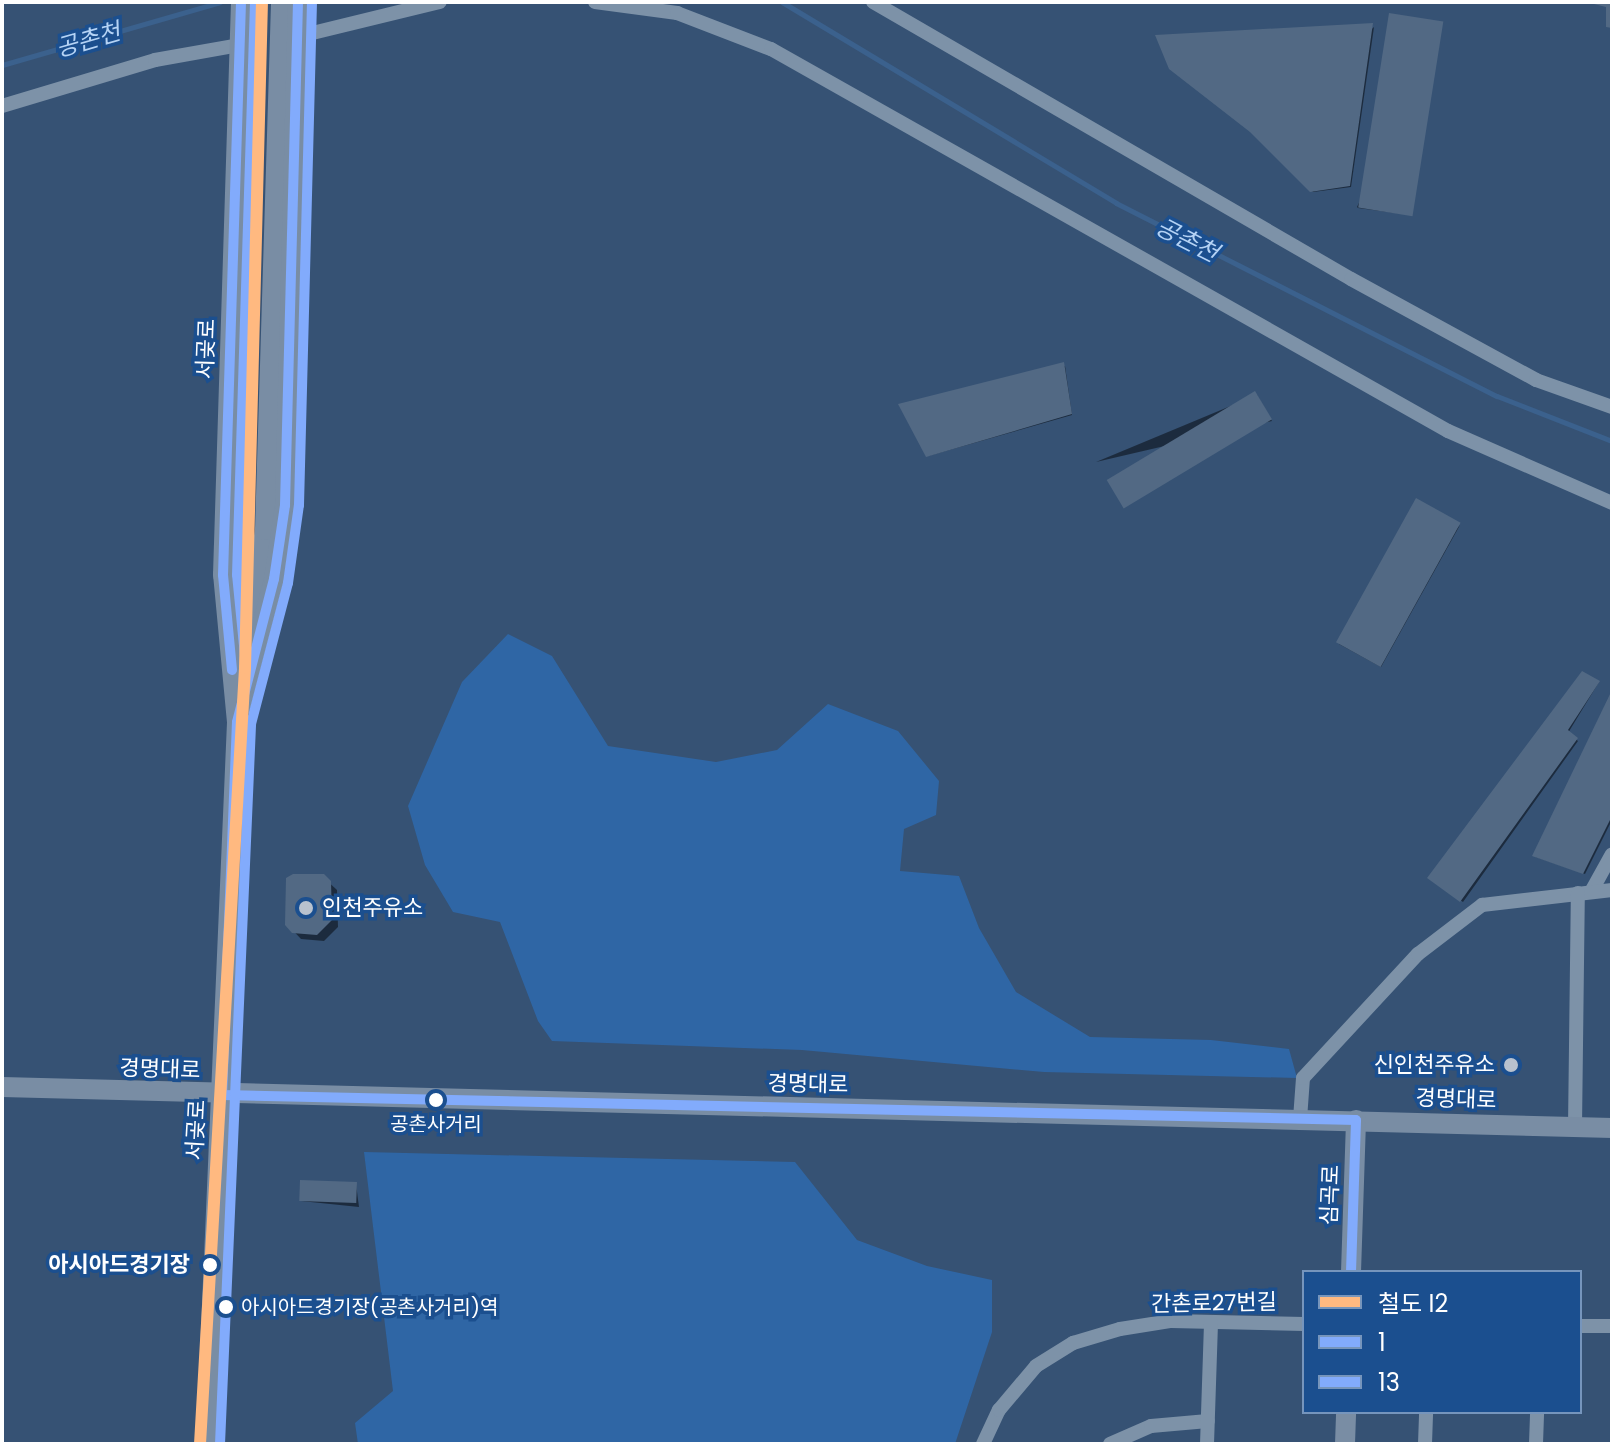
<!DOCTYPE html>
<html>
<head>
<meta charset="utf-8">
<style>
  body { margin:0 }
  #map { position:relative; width:1614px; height:1446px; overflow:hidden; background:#365274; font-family:Poppins,"Noto Sans KR",sans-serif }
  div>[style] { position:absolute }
  .green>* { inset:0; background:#2f66a5 }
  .shadow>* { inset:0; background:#0007 }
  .stream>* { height:5px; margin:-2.5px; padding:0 2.5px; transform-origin:2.5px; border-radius:2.5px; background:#3b618d }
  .building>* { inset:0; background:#526984; transform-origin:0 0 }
  .street>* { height:14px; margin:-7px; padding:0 7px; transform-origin:7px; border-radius:7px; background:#7d92a8 }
  .secondary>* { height:20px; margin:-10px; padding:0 10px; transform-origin:10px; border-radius:10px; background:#798da4 }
  .bus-1>* { height:10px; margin:-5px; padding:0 5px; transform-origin:5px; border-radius:5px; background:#82abfc }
  .bus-2>* { height:10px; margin:-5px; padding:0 5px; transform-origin:5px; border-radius:5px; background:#82abfc }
  .rail-1>* { height:12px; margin:-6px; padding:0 6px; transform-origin:6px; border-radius:6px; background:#ffb980 }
  .dots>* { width:22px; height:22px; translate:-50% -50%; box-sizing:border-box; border:4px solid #1b4f8f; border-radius:50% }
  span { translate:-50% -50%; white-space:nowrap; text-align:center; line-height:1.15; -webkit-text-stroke:7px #1b4f8f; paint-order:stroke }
  .bus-label { font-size:20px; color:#fff }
  .left { translate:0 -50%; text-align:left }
  .street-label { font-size:22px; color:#fff }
  .poi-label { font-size:22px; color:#fff }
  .right { translate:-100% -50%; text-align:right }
  .stop-label { font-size:22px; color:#fff; font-weight:700 }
  .water-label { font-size:24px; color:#b5d3f5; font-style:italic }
  .frame { position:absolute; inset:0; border:4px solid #fff; pointer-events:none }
  .legend { position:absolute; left:1302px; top:1270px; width:280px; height:144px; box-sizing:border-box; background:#1b4f8f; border:2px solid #7695bc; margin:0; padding:10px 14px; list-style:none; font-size:24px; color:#fff }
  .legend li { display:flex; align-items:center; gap:16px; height:40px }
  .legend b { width:40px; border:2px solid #7695bc }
</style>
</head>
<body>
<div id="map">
  <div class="green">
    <div style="clip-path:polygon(508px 634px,552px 656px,608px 746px,716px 762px,777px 750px,828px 704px,898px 731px,939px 781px,936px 815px,904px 829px,900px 871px,959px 876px,979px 928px,1016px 992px,1090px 1037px,1211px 1040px,1289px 1049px,1297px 1078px,1044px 1072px,802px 1050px,552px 1041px,538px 1021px,500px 922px,453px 912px,425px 865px,408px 806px,462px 682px)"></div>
    <div style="clip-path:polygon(364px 1152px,795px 1162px,857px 1240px,927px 1266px,992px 1280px,992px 1332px,955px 1444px,358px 1444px,355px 1423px,393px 1391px)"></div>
  </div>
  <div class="shadow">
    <div style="clip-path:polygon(1442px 24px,1411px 215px,1358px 208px,1357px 207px)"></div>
    <div style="clip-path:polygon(1374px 27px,1351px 187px,1313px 192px,1254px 133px)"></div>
    <div style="clip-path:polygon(1065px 366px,1072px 415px,928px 456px)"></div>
    <div style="clip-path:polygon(1257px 395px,1272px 421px,1096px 462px)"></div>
    <div style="clip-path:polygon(1460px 525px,1381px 667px,1339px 644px)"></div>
    <div style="clip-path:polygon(1599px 682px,1568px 733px,1578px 741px,1463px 902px,1429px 878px)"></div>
    <div style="clip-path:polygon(1612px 695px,1612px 820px,1585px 874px,1536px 857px)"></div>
    <div style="clip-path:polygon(323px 877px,337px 890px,338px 927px,324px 941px,301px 939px,287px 924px)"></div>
    <div style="clip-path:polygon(356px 1184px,359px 1207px,301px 1201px)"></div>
  </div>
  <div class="stream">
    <div style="left:782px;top:2px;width:390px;rotate:31deg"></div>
    <div style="left:1116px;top:203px;width:427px;rotate:26.9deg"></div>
    <div style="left:1497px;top:396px;width:123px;rotate:21.4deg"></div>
    <div style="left:2px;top:65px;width:227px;rotate:-16.1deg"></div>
  </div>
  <div class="building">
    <div style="clip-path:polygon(1586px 2px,1612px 2px,1612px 28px,1606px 27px,1606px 7px)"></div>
    <div style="left:1389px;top:13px;width:55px;height:197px;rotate:9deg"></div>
    <div style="clip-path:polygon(1373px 23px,1350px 186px,1310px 192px,1250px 132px,1169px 69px,1155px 35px)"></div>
    <div style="clip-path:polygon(1064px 362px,1072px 414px,926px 457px,898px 404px)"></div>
    <div style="left:1255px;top:391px;width:33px;height:173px;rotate:59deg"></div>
    <div style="left:1416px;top:498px;width:51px;height:165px;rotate:29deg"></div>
    <div style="clip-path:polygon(1582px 671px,1600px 681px,1568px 730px,1578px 738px,1460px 902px,1427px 878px)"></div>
    <div style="clip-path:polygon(1612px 690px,1612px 816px,1583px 874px,1532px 856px)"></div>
    <div style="clip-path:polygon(293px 874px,324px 874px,331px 881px,332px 920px,317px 935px,292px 933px,285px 925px,286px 878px)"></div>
    <div style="left:300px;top:1180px;width:57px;height:21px;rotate:2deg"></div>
  </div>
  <div class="street">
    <div style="left:595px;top:2px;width:83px;rotate:7.6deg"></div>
    <div style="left:677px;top:13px;width:101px;rotate:21deg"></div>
    <div style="left:771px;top:49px;width:777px;rotate:29.43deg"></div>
    <div style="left:1448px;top:431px;width:179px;rotate:23.7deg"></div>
    <div style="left:873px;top:2px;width:552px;rotate:30.09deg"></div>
    <div style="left:1351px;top:279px;width:211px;rotate:28.6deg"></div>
    <div style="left:1536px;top:380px;width:81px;rotate:19.6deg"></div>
    <div style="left:296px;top:37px;width:148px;rotate:-13.7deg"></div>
    <div style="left:2px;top:106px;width:160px;rotate:-16.7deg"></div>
    <div style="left:155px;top:60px;width:85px;rotate:-10.1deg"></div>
    <div style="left:1591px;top:892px;width:43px;rotate:-61.1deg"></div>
    <div style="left:1300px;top:1119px;width:41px;rotate:-85.8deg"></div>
    <div style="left:1303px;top:1078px;width:169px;rotate:-47.2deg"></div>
    <div style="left:1418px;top:954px;width:81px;rotate:-37.4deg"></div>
    <div style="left:1482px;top:905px;width:131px;rotate:-6.6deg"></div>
    <div style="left:1575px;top:1127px;width:234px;rotate:-89.3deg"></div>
    <div style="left:1580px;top:1326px;width:32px"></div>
    <div style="left:983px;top:1444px;width:38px;rotate:-65deg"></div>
    <div style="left:999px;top:1410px;width:57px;rotate:-49.9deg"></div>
    <div style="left:1036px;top:1366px;width:44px;rotate:-31.9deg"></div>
    <div style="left:1073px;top:1343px;width:49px;rotate:-16.6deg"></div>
    <div style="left:1120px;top:1329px;width:52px;rotate:-8.9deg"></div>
    <div style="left:1171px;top:1321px;width:133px;rotate:1.3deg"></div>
    <div style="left:1110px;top:1444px;width:45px;rotate:-23.7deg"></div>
    <div style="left:1151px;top:1426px;width:57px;rotate:-5deg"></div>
    <div style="left:1207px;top:1444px;width:122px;rotate:-88.1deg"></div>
    <div style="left:1425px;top:1444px;width:32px;rotate:-88deg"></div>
    <div style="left:1536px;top:1444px;width:32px;rotate:-88deg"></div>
  </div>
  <div class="secondary">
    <div style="left:250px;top:624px;width:95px;rotate:-80.9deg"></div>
    <div style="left:265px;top:530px;width:528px;rotate:-88.26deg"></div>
    <div style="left:240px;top:709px;width:134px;rotate:-75.3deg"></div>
    <div style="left:274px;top:579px;width:75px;rotate:-81.5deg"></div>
    <div style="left:285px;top:505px;width:503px;rotate:-88.52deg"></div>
    <div style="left:2px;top:1087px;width:1611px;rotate:1.46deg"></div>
    <div style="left:1351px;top:1272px;width:152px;rotate:-88.1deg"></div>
    <div style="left:206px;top:1444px;width:723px;rotate:-87.54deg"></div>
    <div style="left:237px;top:722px;width:148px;rotate:-95.4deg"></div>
    <div style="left:223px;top:575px;width:573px;rotate:-88.2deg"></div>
    <div style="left:1345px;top:1444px;width:32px;rotate:-88deg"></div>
  </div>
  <div class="bus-1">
    <div style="left:232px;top:670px;width:95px;rotate:-95.4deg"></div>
    <div style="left:223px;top:575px;width:573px;rotate:-88.2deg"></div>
    <div style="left:222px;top:1095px;width:1134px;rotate:1.26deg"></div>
    <div style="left:222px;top:1095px;width:373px;rotate:-87.7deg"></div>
    <div style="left:237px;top:722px;width:148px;rotate:-75.5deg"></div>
    <div style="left:274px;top:579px;width:75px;rotate:-81.5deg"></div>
    <div style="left:285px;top:505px;width:503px;rotate:-88.52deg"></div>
    <div style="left:1351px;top:1272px;width:152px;rotate:-88.1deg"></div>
  </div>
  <div class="bus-2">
    <div style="left:246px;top:666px;width:91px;rotate:-95.6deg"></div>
    <div style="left:237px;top:575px;width:573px;rotate:-88.2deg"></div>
    <div style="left:220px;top:1444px;width:721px;rotate:-87.53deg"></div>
    <div style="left:251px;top:724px;width:146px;rotate:-75.3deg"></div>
    <div style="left:288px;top:583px;width:79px;rotate:-82deg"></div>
    <div style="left:299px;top:505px;width:503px;rotate:-88.52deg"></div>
  </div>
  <div class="rail-1">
    <div style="left:200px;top:1444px;width:777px;rotate:-86.68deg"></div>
    <div style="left:245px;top:668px;width:666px;rotate:-88.54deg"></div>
  </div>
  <div class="dots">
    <div style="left:306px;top:908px;background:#b9c2ce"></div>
    <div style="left:1511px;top:1065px;background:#b9c2ce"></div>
    <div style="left:436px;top:1100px;background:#fff"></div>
    <div style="left:210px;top:1265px;background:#fff"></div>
    <div style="left:226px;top:1307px;background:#fff"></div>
  </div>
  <div class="bus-label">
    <span style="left:436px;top:1124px">공촌사거리</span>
    <span class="left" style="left:241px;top:1307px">아시아드경기장(공촌사거리)역</span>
  </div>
  <div class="street-label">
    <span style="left:206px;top:349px;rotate:-88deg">서곶로</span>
    <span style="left:160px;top:1069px;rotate:2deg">경명대로</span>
    <span style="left:808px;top:1084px;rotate:1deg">경명대로</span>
    <span style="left:1456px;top:1099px;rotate:2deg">경명대로</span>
    <span style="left:196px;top:1130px;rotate:-87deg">서곶로</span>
    <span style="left:1330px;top:1195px;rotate:-88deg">심곡로</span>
    <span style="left:1214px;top:1303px;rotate:-1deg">간촌로27번길</span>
  </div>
  <div class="poi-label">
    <span class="left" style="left:322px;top:908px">인천주유소</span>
    <span class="right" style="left:1495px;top:1065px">신인천주유소</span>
  </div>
  <div class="stop-label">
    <span class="right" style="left:190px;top:1265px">아시아드경기장</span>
  </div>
  <div class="water-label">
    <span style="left:88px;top:40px;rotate:-16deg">공촌천</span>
    <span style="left:1187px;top:240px;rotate:27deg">공촌천</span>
  </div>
  <div class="frame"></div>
  <ul class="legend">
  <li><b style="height:10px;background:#ffb980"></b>철도 I2</li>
  <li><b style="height:10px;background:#82abfc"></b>1</li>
  <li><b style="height:10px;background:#82abfc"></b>13</li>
  </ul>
</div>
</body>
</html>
